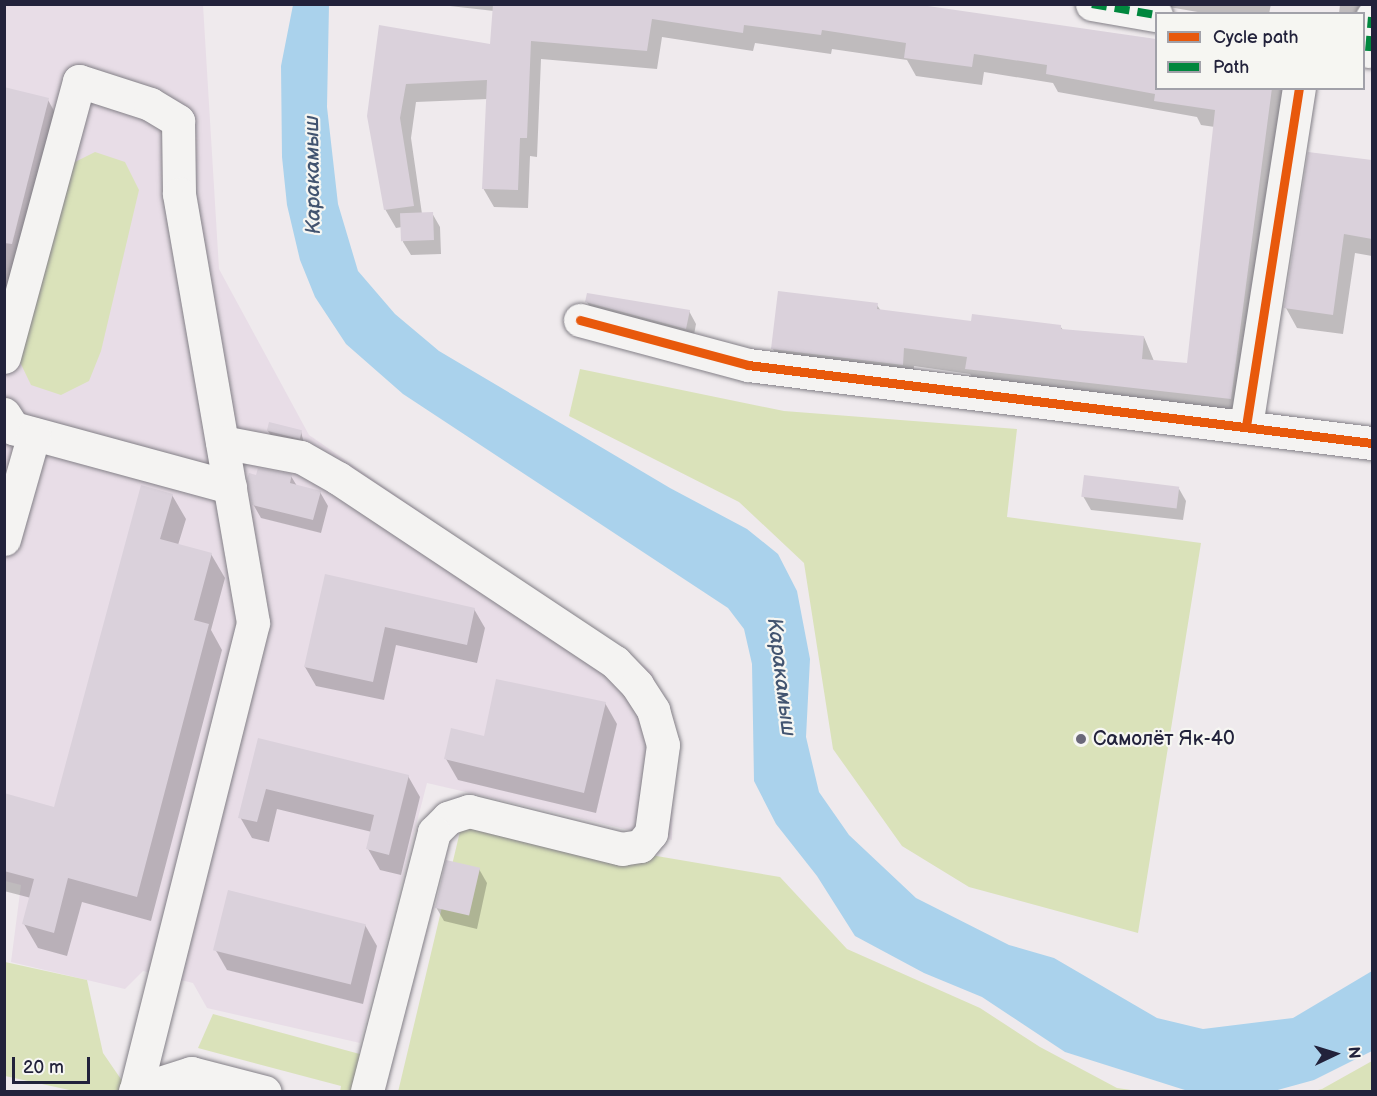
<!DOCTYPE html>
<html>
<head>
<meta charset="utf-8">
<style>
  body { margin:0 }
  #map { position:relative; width:1377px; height:1096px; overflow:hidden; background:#efeaed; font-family:"Balsamiq Sans",sans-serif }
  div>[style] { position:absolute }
  .built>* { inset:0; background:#e8dde7 }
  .green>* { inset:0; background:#dae2ba }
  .water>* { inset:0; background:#aad2ec }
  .shadow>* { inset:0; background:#0003 }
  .building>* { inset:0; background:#dad1db; transform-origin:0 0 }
  .roads { filter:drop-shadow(0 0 2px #838087) drop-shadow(0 0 2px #838087) }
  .minor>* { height:33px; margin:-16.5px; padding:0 16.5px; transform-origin:16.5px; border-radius:16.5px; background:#f4f3f2 }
  .quiet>* { height:8px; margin-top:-4px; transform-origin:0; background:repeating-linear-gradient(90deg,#00873e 0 15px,transparent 0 23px) }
  .cycleway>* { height:9px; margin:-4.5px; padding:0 4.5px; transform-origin:4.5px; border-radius:4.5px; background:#e8590c }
  .dots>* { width:16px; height:16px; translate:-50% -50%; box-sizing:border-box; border:3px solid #f6f6f2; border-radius:50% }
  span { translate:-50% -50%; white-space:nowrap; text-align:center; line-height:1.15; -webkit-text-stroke:4.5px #f6f6f2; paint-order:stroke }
  .poi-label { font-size:20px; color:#22223b }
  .left { translate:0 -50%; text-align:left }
  .water-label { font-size:21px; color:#425470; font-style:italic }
  .frame { position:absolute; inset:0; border:6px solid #22223b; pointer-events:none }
  .legend { position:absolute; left:1155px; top:12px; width:210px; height:78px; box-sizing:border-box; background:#f6f6f2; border:2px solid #a1a1a9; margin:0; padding:8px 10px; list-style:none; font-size:18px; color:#22223b }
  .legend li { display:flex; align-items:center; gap:12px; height:30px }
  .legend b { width:30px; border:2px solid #a1a1a9 }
  .north { position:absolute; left:1305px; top:1024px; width:60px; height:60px; -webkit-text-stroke:4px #f6f6f2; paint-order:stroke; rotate:86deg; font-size:16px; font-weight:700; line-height:24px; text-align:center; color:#22223b }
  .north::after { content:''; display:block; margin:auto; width:21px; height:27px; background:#22223b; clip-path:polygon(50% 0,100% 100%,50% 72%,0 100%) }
  .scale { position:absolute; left:12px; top:1057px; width:78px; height:27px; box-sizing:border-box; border:3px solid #22223b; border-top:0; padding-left:8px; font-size:18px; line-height:21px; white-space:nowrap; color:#22223b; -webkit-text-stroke:4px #f6f6f2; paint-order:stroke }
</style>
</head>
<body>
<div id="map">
  <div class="built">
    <div style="clip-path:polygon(5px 5px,203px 5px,219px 269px,309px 435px,652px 671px,673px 741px,672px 840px,427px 783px,360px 1043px,207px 1008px,193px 983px,164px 976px,143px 971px,125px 989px,11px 962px,21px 885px,5px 881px)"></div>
  </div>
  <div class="green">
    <div style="clip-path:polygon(95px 152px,125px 162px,139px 190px,101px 351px,89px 381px,61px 395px,31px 385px,17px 356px,67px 166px)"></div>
    <div style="clip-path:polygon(580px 369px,784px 411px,1017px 429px,1007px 517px,1201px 543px,1138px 933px,969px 887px,902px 846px,833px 749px,804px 563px,739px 502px,569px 416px)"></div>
    <div style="clip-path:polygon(462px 823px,780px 877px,847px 949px,980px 1008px,1040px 1047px,1117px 1088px,1138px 1091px,398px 1092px)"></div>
    <div style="clip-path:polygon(5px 962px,87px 980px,103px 1053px,127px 1088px,124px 1091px,74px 1091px,5px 1076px)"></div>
    <div style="clip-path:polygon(213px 1014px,367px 1056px,360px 1091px,340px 1092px,341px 1086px,198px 1048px)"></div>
    <div style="clip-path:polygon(1372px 1061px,1372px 1091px,1314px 1091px,1322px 1089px)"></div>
  </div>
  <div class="water">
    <div style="clip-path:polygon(293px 5px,329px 5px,327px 107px,338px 204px,358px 271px,395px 314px,439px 351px,670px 488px,747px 529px,778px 554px,797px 591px,810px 659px,806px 737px,819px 792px,849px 835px,916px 898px,1009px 945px,1054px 958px,1157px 1018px,1203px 1029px,1293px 1018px,1372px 971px,1372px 1051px,1314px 1080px,1274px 1091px,1188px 1091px,1065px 1052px,982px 997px,924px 973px,855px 936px,817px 876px,776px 824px,754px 781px,752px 664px,744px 629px,728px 608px,403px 394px,346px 344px,315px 297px,300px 260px,287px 205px,282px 157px,281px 66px)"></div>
  </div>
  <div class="shadow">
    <div style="clip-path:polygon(432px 4px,903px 4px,1156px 41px,1156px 88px,1285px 88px,1242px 417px,978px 387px,970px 374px,914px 366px,913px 384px,783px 368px,773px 349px,877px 305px,881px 311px,972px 323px,1060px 326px,1063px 330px,1144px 337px,1154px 361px,1188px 365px,1215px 127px,1201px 125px,1197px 117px,1058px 92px,1053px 83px,984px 72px,982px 85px,916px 76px,907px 60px,832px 49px,831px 54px,755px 43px,753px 51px,662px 37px,657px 69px,541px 59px,537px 157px,530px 156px,528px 208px,494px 207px,483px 188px,488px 99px,416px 102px,411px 138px,422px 214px,432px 213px,440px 227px,441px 254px,411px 255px,403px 242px,402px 227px,396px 228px,385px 209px,380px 27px,491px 45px,494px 11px)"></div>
    <div style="clip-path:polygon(1152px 4px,1271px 4px,1269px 14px,1209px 14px)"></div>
    <div style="clip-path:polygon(1340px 4px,1372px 4px,1364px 14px,1339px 14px)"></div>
    <div style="clip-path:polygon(4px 89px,48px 100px,63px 127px,4px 362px)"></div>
    <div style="clip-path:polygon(1309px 153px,1372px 162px,1372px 256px,1355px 253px,1343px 334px,1297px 328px,1286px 308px)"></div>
    <div style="clip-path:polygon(587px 302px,689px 311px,696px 324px,693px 340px,594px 314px)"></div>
    <div style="clip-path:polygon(268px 431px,301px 431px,304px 444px,272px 438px)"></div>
    <div style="clip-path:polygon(258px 476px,291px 476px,297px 486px,320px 492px,328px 506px,321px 533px,261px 518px,253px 504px)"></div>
    <div style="clip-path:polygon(1178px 487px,1186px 501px,1183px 520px,1091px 510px,1083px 496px)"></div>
    <div style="clip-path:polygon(172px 495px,186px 519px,178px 545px,211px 554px,225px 578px,211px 630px,222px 650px,151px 921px,82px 902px,67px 956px,38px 948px,24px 924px,31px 898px,4px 891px,4px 794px,55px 809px)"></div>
    <div style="clip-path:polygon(327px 576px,474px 609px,485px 628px,477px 663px,396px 645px,384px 700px,316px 686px,305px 667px)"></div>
    <div style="clip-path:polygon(605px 703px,617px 724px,596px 813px,458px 780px,446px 759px,486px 738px)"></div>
    <div style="clip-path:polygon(259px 740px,408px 776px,420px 797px,401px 875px,380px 870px,368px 849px,372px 832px,277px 809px,269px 842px,252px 838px,240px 817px)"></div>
    <div style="clip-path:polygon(479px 869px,487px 883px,477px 929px,444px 921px,436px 907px)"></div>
    <div style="clip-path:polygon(365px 925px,377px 946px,363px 1004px,227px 970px,215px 949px)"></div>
  </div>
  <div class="building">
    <div style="clip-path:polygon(493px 4px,914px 4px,1156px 39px,1156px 88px,1272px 88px,1231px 399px,965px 369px,967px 357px,904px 348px,903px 365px,771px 349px,778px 291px,878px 303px,877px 309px,971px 321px,972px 314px,1061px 325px,1061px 329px,1144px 336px,1142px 359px,1187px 363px,1215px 110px,1154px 101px,1155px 94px,1046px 74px,1047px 65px,974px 54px,972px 67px,904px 58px,906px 43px,822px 30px,821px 35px,744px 25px,743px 33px,652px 19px,647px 51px,531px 41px,527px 138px,520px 138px,518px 190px,482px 189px,487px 80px,406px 84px,400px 118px,414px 206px,384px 210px,367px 116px,379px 25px,490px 44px)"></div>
    <div style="clip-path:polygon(4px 87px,49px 98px,12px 244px,4px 243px)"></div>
    <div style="clip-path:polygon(1308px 152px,1372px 160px,1372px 239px,1344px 234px,1333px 315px,1284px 308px)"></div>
    <div style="left:433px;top:212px;width:28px;height:33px;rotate:88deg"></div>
    <div style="clip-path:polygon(587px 293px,690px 310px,686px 329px,585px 302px)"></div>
    <div style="left:269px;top:422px;width:34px;height:9px;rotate:14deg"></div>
    <div style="clip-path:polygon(258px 468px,292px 474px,290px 483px,321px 491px,313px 520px,252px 505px,247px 479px,249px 473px,256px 475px)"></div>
    <div style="left:1084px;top:475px;width:96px;height:22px;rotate:7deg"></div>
    <div style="clip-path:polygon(141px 485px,173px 494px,160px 539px,212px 553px,194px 620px,209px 624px,137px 897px,68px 878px,54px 933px,22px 924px,34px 879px,4px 871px,4px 793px,54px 807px)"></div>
    <div style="clip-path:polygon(325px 574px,475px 608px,467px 645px,385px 627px,373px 682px,304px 667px)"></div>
    <div style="clip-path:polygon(496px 679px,606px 702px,584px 793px,444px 759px,451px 728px,484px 736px)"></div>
    <div style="clip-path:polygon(258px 738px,409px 775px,389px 855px,366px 849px,374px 815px,266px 789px,257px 822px,238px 818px)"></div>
    <div style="left:446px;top:860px;width:35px;height:49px;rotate:13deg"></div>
    <div style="left:228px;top:890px;width:142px;height:62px;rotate:14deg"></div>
  </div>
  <div class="roads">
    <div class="minor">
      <div style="left:1092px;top:4px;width:65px;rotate:9.8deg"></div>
      <div style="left:1369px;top:51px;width:34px;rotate:-85deg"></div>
      <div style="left:580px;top:320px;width:174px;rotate:15deg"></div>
      <div style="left:748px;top:365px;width:629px;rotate:7.13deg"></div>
      <div style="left:4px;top:357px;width:286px;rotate:-74.8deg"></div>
      <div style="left:79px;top:81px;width:75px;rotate:17.9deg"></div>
      <div style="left:150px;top:104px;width:33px;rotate:31deg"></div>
      <div style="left:178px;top:121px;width:73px;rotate:89.2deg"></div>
      <div style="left:179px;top:194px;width:435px;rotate:80.2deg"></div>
      <div style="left:253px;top:623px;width:484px;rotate:104.1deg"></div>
      <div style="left:4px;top:414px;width:17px;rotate:57deg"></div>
      <div style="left:13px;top:428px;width:225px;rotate:15.2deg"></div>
      <div style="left:1246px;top:426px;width:342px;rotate:-81.1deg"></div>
      <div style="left:222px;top:442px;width:80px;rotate:10.8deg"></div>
      <div style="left:301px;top:457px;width:43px;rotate:29.6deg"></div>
      <div style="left:338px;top:478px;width:333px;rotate:33.6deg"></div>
      <div style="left:615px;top:662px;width:32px;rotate:46deg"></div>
      <div style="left:637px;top:685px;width:30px;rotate:57deg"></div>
      <div style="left:653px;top:710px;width:36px;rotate:74deg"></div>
      <div style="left:663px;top:745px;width:89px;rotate:97.8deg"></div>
      <div style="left:651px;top:833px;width:17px;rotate:130deg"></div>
      <div style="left:640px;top:846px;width:18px;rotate:171deg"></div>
      <div style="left:622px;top:849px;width:158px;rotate:-166.1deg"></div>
      <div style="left:469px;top:811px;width:22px;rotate:162deg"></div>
      <div style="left:448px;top:818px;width:20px;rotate:135deg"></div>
      <div style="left:434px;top:832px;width:268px;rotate:104.5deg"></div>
      <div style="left:4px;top:539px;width:109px;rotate:-74.1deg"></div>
      <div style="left:135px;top:1091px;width:59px;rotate:-17.8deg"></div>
      <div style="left:191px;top:1073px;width:76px;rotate:14.4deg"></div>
    </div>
  </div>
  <div class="quiet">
    <div style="left:1092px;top:4px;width:65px;rotate:9.8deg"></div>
    <div style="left:1369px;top:51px;width:34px;rotate:-85deg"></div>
  </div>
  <div class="cycleway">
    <div style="left:580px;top:320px;width:174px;rotate:15deg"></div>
    <div style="left:748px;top:365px;width:629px;rotate:7.13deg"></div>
    <div style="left:1246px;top:426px;width:342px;rotate:-81.1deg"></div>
  </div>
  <div class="dots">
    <div style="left:1081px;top:739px;background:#6a6879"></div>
  </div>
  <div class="poi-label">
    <span class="left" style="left:1093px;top:739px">Самолёт Як-40</span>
  </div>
  <div class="water-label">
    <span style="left:313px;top:175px;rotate:-91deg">Каракамыш</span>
    <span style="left:781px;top:677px;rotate:83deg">Каракамыш</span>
  </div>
  <div class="frame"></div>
  <ul class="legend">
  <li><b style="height:8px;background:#e8590c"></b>Cycle path</li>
  <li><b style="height:8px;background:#00873e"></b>Path</li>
  </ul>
  <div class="north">N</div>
  <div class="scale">20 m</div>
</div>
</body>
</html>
